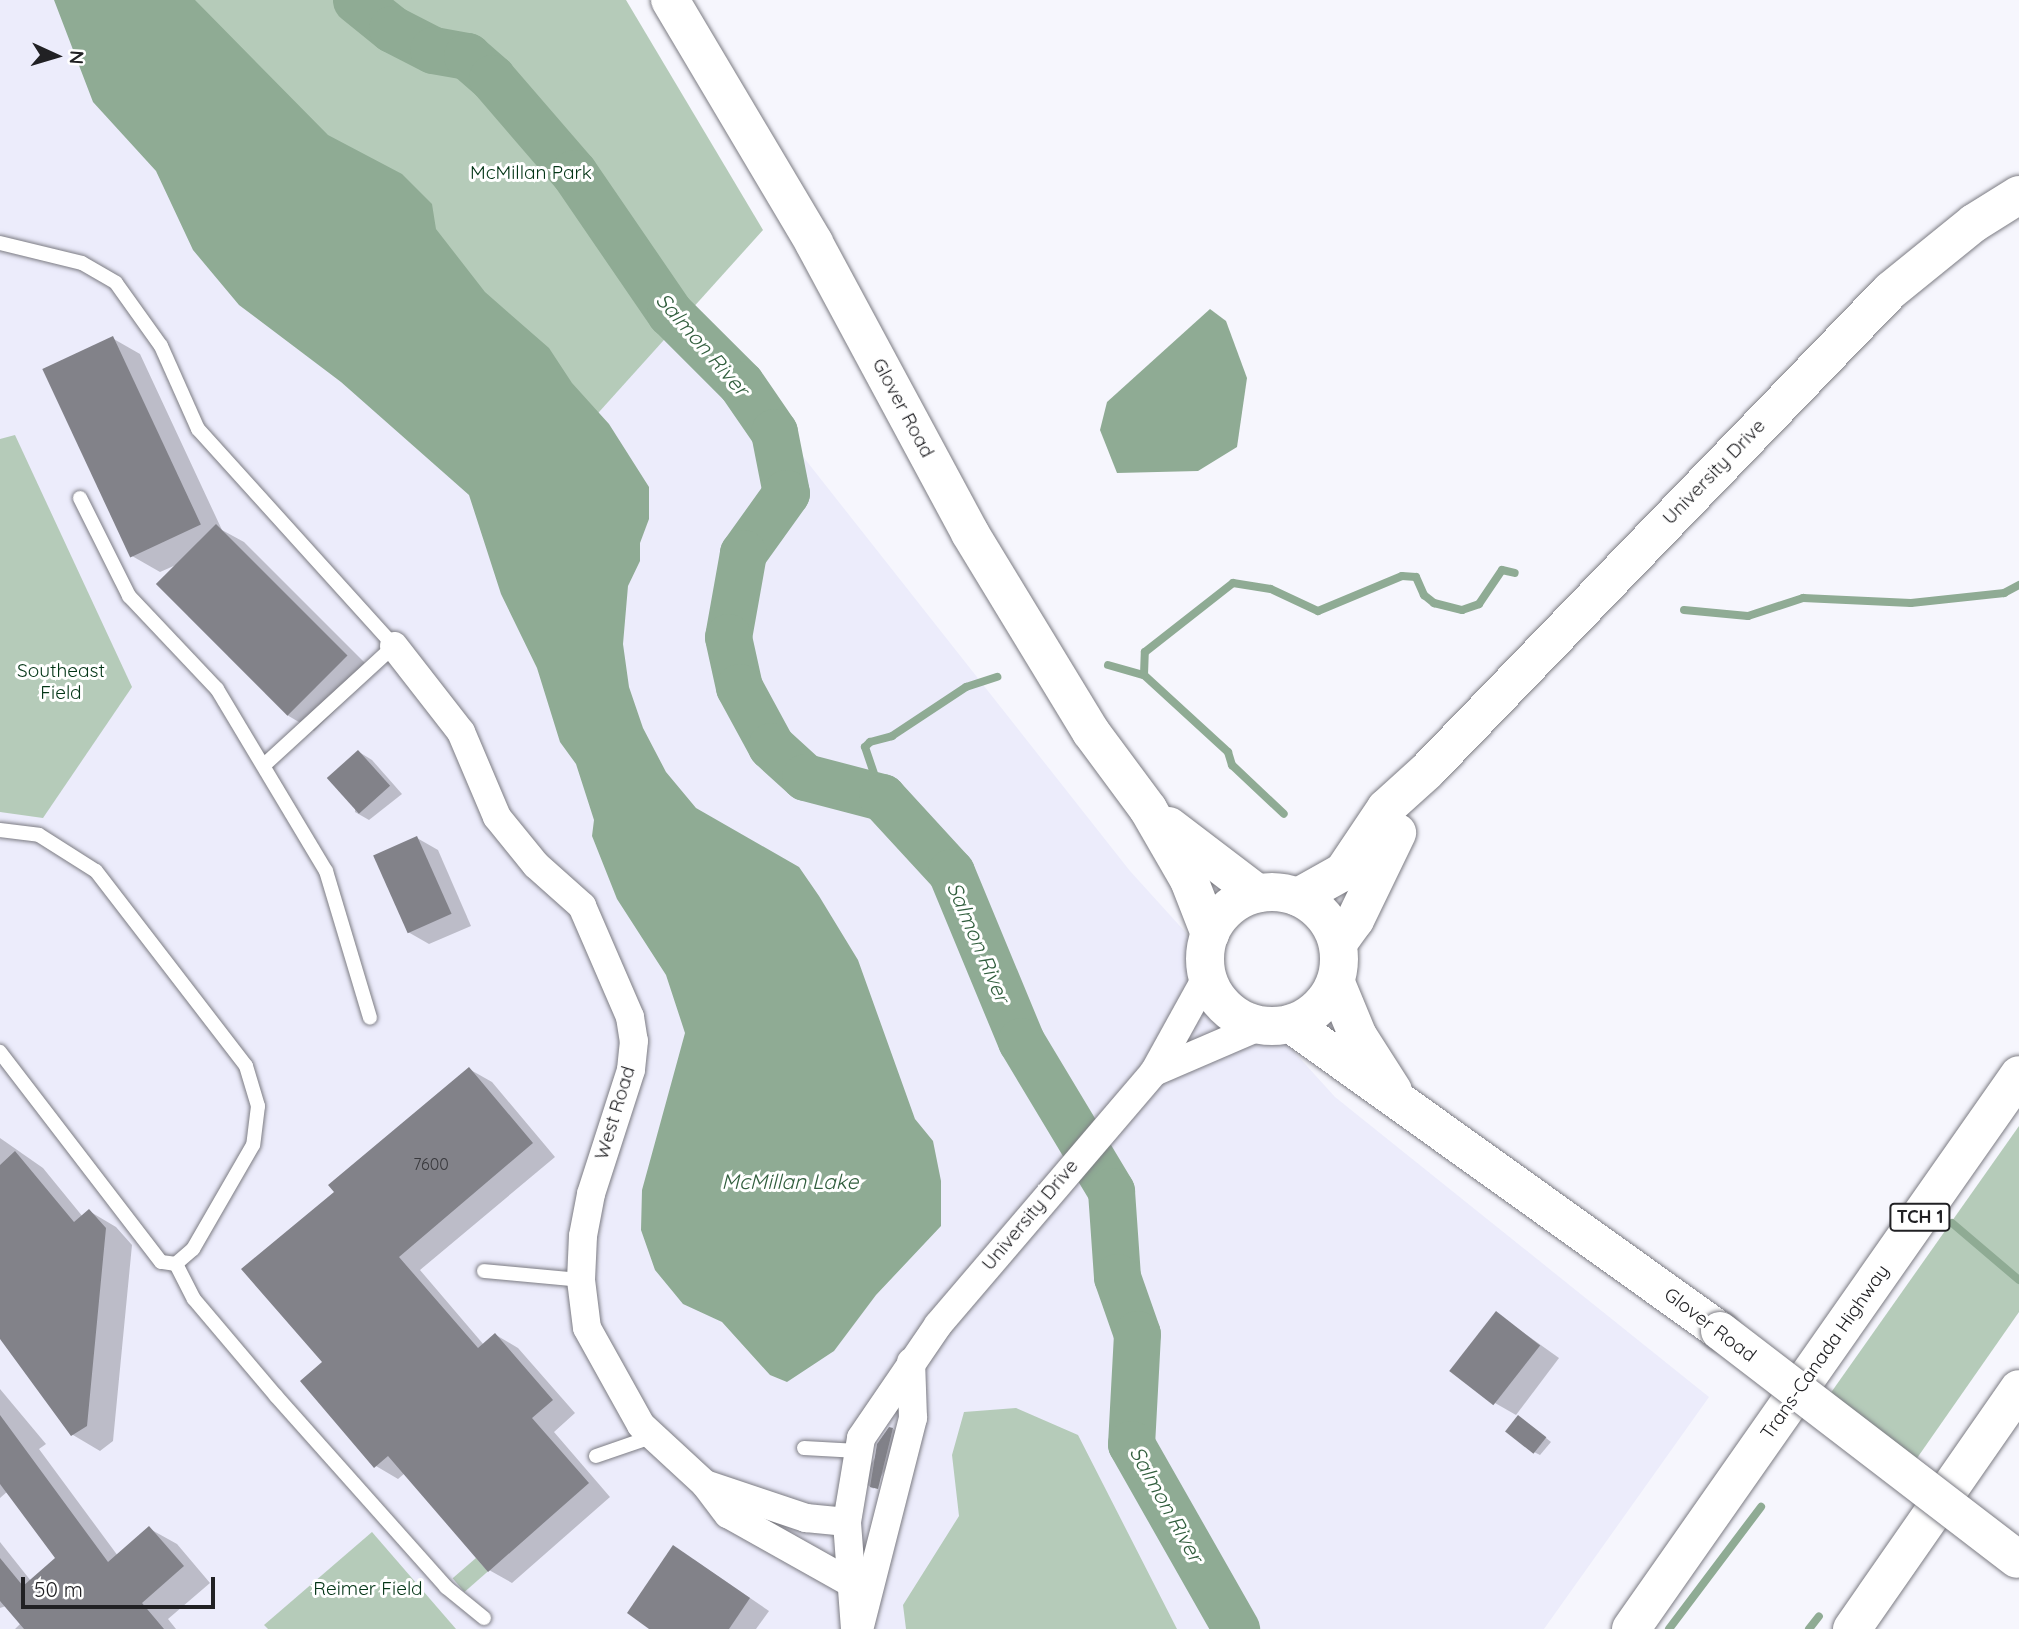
<!DOCTYPE html>
<html>
<head>
<meta charset="utf-8">
<style>
  body { margin:0 }
  #map { position:relative; width:2019px; height:1629px; overflow:hidden; background:#f6f6fd; font-family:Quicksand,sans-serif }
  div>[style] { position:absolute }
  .built>* { inset:0; background:#ececfb }
  .green>* { inset:0; background:#b5cbb9; transform-origin:0 0 }
  .water>* { inset:0; background:#8fab94 }
  .shadow>* { inset:0; background:#0003; transform-origin:0 0 }
  .stream>* { height:8px; margin:-4px; padding:0 4px; transform-origin:4px; border-radius:4px; background:#8fab94 }
  .river>* { height:47px; margin:-23.5px; padding:0 23.5px; transform-origin:23.5px; border-radius:23.5px; background:#8fab94 }
  .building>* { inset:0; background:#828289; transform-origin:0 0 }
  .roads { filter:drop-shadow(0 0 2px #7c7c83) drop-shadow(0 0 2px #7c7c83) }
  .lane>* { height:14px; margin:-7px; padding:0 7px; transform-origin:7px; border-radius:7px; background:#fff }
  .street>* { height:28px; margin:-14px; padding:0 14px; transform-origin:14px; border-radius:14px; background:#fff }
  .secondary>* { height:38px; margin:-19px; padding:0 19px; transform-origin:19px; border-radius:19px; background:#fff }
  .secondary>.ring { margin:-19px; padding:0; box-sizing:content-box; background:none; border:38px solid #fff; border-radius:50% }
  .highway>* { height:38px; margin:-19px; padding:0 19px; transform-origin:19px; border-radius:19px; background:#fff }
  .bridges { filter:drop-shadow(0 0 2px #7c7c83) drop-shadow(0 0 2px #7c7c83) }
  .secondary-bridge>* { height:38px; margin:-19px; padding:0 19px; transform-origin:19px; border-radius:19px; background:#fff }
  span { translate:-50% -50%; white-space:nowrap; text-align:center; line-height:1.15; -webkit-text-stroke:6px #fff; paint-order:stroke }
  .number-label { font-size:16px; color:#39393d }
  .number-label span { -webkit-text-stroke-width:0 }
  .shield-label span { padding:2px 5px; background:#fff; border:2px solid; border-radius:5px; -webkit-text-stroke-width:0 }
  .shield-label { font-size:18px; color:#212124; font-weight:700 }
  .park-label { font-size:19px; color:#023415 }
  .street-label { font-size:19px; color:#212124 }
  .water-label { font-size:21px; color:#315e3d; font-style:italic }
  .north { position:absolute; left:21px; top:21px; width:70px; height:70px; -webkit-text-stroke:5px #fff; paint-order:stroke; rotate:94deg; font-size:19px; font-weight:700; line-height:28px; text-align:center; color:#212124 }
  .north::after { content:''; display:block; margin:auto; width:24px; height:32px; background:#212124; clip-path:polygon(50% 0,100% 100%,50% 72%,0 100%) }
  .scale { position:absolute; left:21px; top:1577px; width:194px; height:32px; box-sizing:border-box; border:4px solid #212124; border-top:0; padding-left:9px; font-size:21px; line-height:24px; white-space:nowrap; color:#212124; -webkit-text-stroke:5px #fff; paint-order:stroke }
</style>
</head>
<body>
<div id="map">
  <div class="built">
    <div style="clip-path:polygon(0 0,161px 0,670px 313px,741px 378px,1130px 871px,1335px 1097px,1709px 1397px,1544px 1629px,0 1629px)"></div>
  </div>
  <div class="green">
    <div style="clip-path:polygon(161px 0,626px 0,763px 230px,554px 462px)"></div>
    <div style="clip-path:polygon(15px 435px,132px 687px,43px 818px,0 812px,0 439px)"></div>
    <div style="clip-path:polygon(2019px 1126px,2019px 1312px,1915px 1461px,1830px 1394px)"></div>
    <div style="clip-path:polygon(1016px 1408px,1078px 1435px,1177px 1629px,906px 1629px,903px 1605px,959px 1516px,952px 1455px,964px 1412px)"></div>
    <div style="clip-path:polygon(372px 1532px,456px 1629px,268px 1629px,264px 1625px)"></div>
    <div style="left:476px;top:1558px;width:18px;height:31px;rotate:49deg"></div>
  </div>
  <div class="water">
    <div style="clip-path:polygon(54px 0,195px 0,328px 135px,402px 174px,432px 204px,436px 229px,485px 292px,549px 348px,572px 383px,609px 424px,649px 487px,649px 519px,640px 543px,640px 561px,628px 586px,623px 644px,629px 687px,643px 728px,666px 772px,696px 808px,799px 867px,819px 896px,858px 960px,915px 1119px,933px 1141px,941px 1181px,941px 1226px,876px 1295px,834px 1351px,787px 1382px,770px 1375px,722px 1322px,683px 1304px,655px 1270px,641px 1230px,642px 1190px,685px 1033px,666px 975px,617px 899px,592px 836px,594px 820px,576px 764px,560px 742px,537px 668px,501px 594px,469px 495px,341px 382px,239px 305px,193px 250px,156px 171px,93px 102px)"></div>
    <div style="clip-path:polygon(1210px 309px,1226px 321px,1247px 378px,1237px 447px,1198px 471px,1117px 473px,1100px 430px,1107px 402px)"></div>
  </div>
  <div class="shadow">
    <div style="clip-path:polygon(112px 338px,140px 354px,222px 530px,244px 542px,374px 672px,314px 731px,287px 715px,176px 565px,160px 572px,132px 556px)"></div>
    <div style="clip-path:polygon(359px 752px,372px 760px,402px 794px,369px 820px,355px 812px)"></div>
    <div style="clip-path:polygon(417px 838px,438px 850px,471px 926px,429px 944px,408px 932px)"></div>
    <div style="clip-path:polygon(469px 1069px,492px 1082px,555px 1157px,420px 1270px,484px 1345px,496px 1335px,518px 1348px,575px 1413px,554px 1432px,610px 1497px,512px 1583px,489px 1570px,405px 1473px,398px 1479px,376px 1466px,324px 1362px,336px 1192px)"></div>
    <div style="clip-path:polygon(0 1138px,43px 1168px,83px 1217px,89px 1211px,116px 1227px,132px 1245px,113px 1441px,100px 1451px,73px 1435px,0 1336px)"></div>
    <div style="clip-path:polygon(1496px 1313px,1559px 1358px,1516px 1415px,1495px 1403px)"></div>
    <div style="clip-path:polygon(0 1389px,46px 1444px,39px 1449px,118px 1556px,150px 1529px,177px 1544px,210px 1583px,168px 1619px,176px 1629px,15px 1629px,21px 1623px,6px 1606px,0 1608px,0 1542px,31px 1581px,57px 1558px,8px 1491px,0 1498px)"></div>
    <div style="clip-path:polygon(1525px 1421px,1551px 1442px,1540px 1455px,1534px 1452px)"></div>
    <div style="left:893px;top:1429px;width:15px;height:61px;rotate:32deg"></div>
    <div style="clip-path:polygon(693px 1559px,769px 1611px,756px 1629px,653px 1629px)"></div>
  </div>
  <div class="stream">
    <div style="left:1684px;top:610px;width:64px;rotate:5.4deg"></div>
    <div style="left:1748px;top:616px;width:58px;rotate:-18.1deg"></div>
    <div style="left:1803px;top:598px;width:108px;rotate:2.7deg"></div>
    <div style="left:1911px;top:603px;width:94px;rotate:-6.1deg"></div>
    <div style="left:2004px;top:593px;width:17px;rotate:-28deg"></div>
    <div style="left:1108px;top:665px;width:37px;rotate:16deg"></div>
    <div style="left:1144px;top:675px;width:23px;rotate:-88deg"></div>
    <div style="left:1145px;top:652px;width:112px;rotate:-38.1deg"></div>
    <div style="left:1233px;top:583px;width:38px;rotate:9deg"></div>
    <div style="left:1271px;top:589px;width:52px;rotate:25.1deg"></div>
    <div style="left:1318px;top:611px;width:91px;rotate:-22.6deg"></div>
    <div style="left:1402px;top:576px;width:14px;rotate:4deg"></div>
    <div style="left:1416px;top:577px;width:20px;rotate:66deg"></div>
    <div style="left:1424px;top:595px;width:13px;rotate:39deg"></div>
    <div style="left:1434px;top:603px;width:29px;rotate:14deg"></div>
    <div style="left:1462px;top:610px;width:18px;rotate:-19deg"></div>
    <div style="left:1479px;top:604px;width:41px;rotate:-55.9deg"></div>
    <div style="left:1502px;top:570px;width:13px;rotate:13deg"></div>
    <div style="left:1144px;top:675px;width:114px;rotate:42.5deg"></div>
    <div style="left:1228px;top:752px;width:14px;rotate:73deg"></div>
    <div style="left:1232px;top:765px;width:71px;rotate:43.3deg"></div>
    <div style="left:882px;top:797px;width:53px;rotate:-108.8deg"></div>
    <div style="left:865px;top:747px;width:7px;rotate:-45deg"></div>
    <div style="left:870px;top:742px;width:23px;rotate:-15deg"></div>
    <div style="left:892px;top:736px;width:89px;rotate:-33.5deg"></div>
    <div style="left:966px;top:687px;width:33px;rotate:-18deg"></div>
    <div style="left:1952px;top:1223px;width:88px;rotate:40.4deg"></div>
    <div style="left:1669px;top:1629px;width:153px;rotate:-53deg"></div>
    <div style="left:1809px;top:1629px;width:16px;rotate:-52deg"></div>
  </div>
  <div class="river">
    <div style="left:356px;top:0;width:46px;rotate:38.9deg"></div>
    <div style="left:392px;top:29px;width:46px;rotate:27.1deg"></div>
    <div style="left:433px;top:50px;width:35px;rotate:10deg"></div>
    <div style="left:467px;top:56px;width:33px;rotate:41deg"></div>
    <div style="left:492px;top:78px;width:125px;rotate:49.2deg"></div>
    <div style="left:574px;top:173px;width:170px;rotate:55.6deg"></div>
    <div style="left:670px;top:313px;width:100px;rotate:45deg"></div>
    <div style="left:741px;top:384px;width:58px;rotate:55.5deg"></div>
    <div style="left:774px;top:432px;width:62px;rotate:78.9deg"></div>
    <div style="left:786px;top:493px;width:74px;rotate:125.6deg"></div>
    <div style="left:743px;top:553px;width:85px;rotate:100.1deg"></div>
    <div style="left:728px;top:637px;width:51px;rotate:77.6deg"></div>
    <div style="left:739px;top:687px;width:67px;rotate:61.5deg"></div>
    <div style="left:771px;top:746px;width:46px;rotate:42.4deg"></div>
    <div style="left:805px;top:777px;width:80px;rotate:14.6deg"></div>
    <div style="left:882px;top:797px;width:102px;rotate:47.4deg"></div>
    <div style="left:951px;top:872px;width:183px;rotate:67.5deg"></div>
    <div style="left:1021px;top:1041px;width:175px;rotate:59deg"></div>
    <div style="left:1111px;top:1191px;width:86px;rotate:86deg"></div>
    <div style="left:1117px;top:1277px;width:60px;rotate:70.7deg"></div>
    <div style="left:1137px;top:1334px;width:110px;rotate:93.1deg"></div>
    <div style="left:1131px;top:1444px;width:213px;rotate:60.4deg"></div>
  </div>
  <div class="building">
    <div style="left:113px;top:336px;width:208px;height:78px;rotate:65deg"></div>
    <div style="left:216px;top:524px;width:186px;height:85px;rotate:45deg"></div>
    <div style="left:358px;top:750px;width:48px;height:42px;rotate:48deg"></div>
    <div style="left:417px;top:836px;width:85px;height:48px;rotate:66deg"></div>
    <div style="clip-path:polygon(469px 1067px,533px 1143px,399px 1257px,478px 1348px,495px 1333px,553px 1400px,532px 1418px,589px 1483px,488px 1572px,388px 1456px,374px 1468px,300px 1381px,322px 1362px,241px 1269px,334px 1192px,328px 1185px)"></div>
    <div style="clip-path:polygon(15px 1151px,74px 1222px,89px 1209px,106px 1228px,87px 1426px,71px 1436px,0 1339px,0 1165px)"></div>
    <div style="left:1496px;top:1311px;width:56px;height:76px;rotate:38deg"></div>
    <div style="clip-path:polygon(0 1415px,108px 1562px,149px 1526px,184px 1566px,142px 1603px,164px 1629px,24px 1629px,0 1601px,0 1558px,23px 1586px,55px 1558px,0 1484px)"></div>
    <div style="left:1518px;top:1415px;width:36px;height:21px;rotate:38deg"></div>
    <div style="clip-path:polygon(889px 1427px,893px 1428px,878px 1489px,870px 1487px,877px 1444px)"></div>
    <div style="clip-path:polygon(673px 1545px,750px 1598px,729px 1629px,649px 1629px,627px 1613px)"></div>
  </div>
  <div class="roads">
    <div class="lane">
      <div style="left:0;top:243px;width:84px;rotate:13.7deg"></div>
      <div style="left:82px;top:263px;width:39px;rotate:30deg"></div>
      <div style="left:116px;top:283px;width:77px;rotate:54.5deg"></div>
      <div style="left:161px;top:346px;width:91px;rotate:66deg"></div>
      <div style="left:198px;top:429px;width:292px;rotate:47.9deg"></div>
      <div style="left:394px;top:646px;width:175px;rotate:137.5deg"></div>
      <div style="left:80px;top:498px;width:110px;rotate:63.4deg"></div>
      <div style="left:129px;top:596px;width:128px;rotate:46.6deg"></div>
      <div style="left:217px;top:689px;width:212px;rotate:59.1deg"></div>
      <div style="left:326px;top:871px;width:153px;rotate:73.3deg"></div>
      <div style="left:0;top:830px;width:39px;rotate:7deg"></div>
      <div style="left:39px;top:835px;width:67px;rotate:32.3deg"></div>
      <div style="left:96px;top:871px;width:246px;rotate:52.4deg"></div>
      <div style="left:246px;top:1066px;width:42px;rotate:73.3deg"></div>
      <div style="left:258px;top:1106px;width:39px;rotate:97deg"></div>
      <div style="left:253px;top:1145px;width:120px;rotate:120deg"></div>
      <div style="left:193px;top:1249px;width:23px;rotate:139deg"></div>
      <div style="left:176px;top:1264px;width:15px;rotate:-172deg"></div>
      <div style="left:161px;top:1262px;width:265px;rotate:-127.5deg"></div>
      <div style="left:176px;top:1264px;width:39px;rotate:63deg"></div>
      <div style="left:194px;top:1299px;width:127px;rotate:49.8deg"></div>
      <div style="left:276px;top:1396px;width:256px;rotate:48.3deg"></div>
      <div style="left:446px;top:1587px;width:49px;rotate:39.2deg"></div>
      <div style="left:484px;top:1271px;width:97px;rotate:5.3deg"></div>
      <div style="left:804px;top:1448px;width:54px;rotate:3.2deg"></div>
      <div style="left:596px;top:1456px;width:58px;rotate:-19.1deg"></div>
    </div>
    <div class="street">
      <div style="left:394px;top:646px;width:109px;rotate:52.1deg"></div>
      <div style="left:461px;top:732px;width:92px;rotate:67deg"></div>
      <div style="left:497px;top:817px;width:62px;rotate:50.9deg"></div>
      <div style="left:536px;top:865px;width:62px;rotate:41.7deg"></div>
      <div style="left:582px;top:906px;width:121px;rotate:66.6deg"></div>
      <div style="left:630px;top:1017px;width:24px;rotate:81deg"></div>
      <div style="left:634px;top:1041px;width:29px;rotate:96deg"></div>
      <div style="left:631px;top:1070px;width:130px;rotate:107.9deg"></div>
      <div style="left:591px;top:1194px;width:43px;rotate:100.8deg"></div>
      <div style="left:583px;top:1236px;width:44px;rotate:92.6deg"></div>
      <div style="left:581px;top:1280px;width:48px;rotate:82.9deg"></div>
      <div style="left:587px;top:1328px;width:111px;rotate:60.9deg"></div>
      <div style="left:641px;top:1425px;width:87px;rotate:42.7deg"></div>
      <div style="left:705px;top:1484px;width:38px;rotate:53deg"></div>
      <div style="left:728px;top:1514px;width:139px;rotate:29.3deg"></div>
      <div style="left:1154px;top:1072px;width:116px;rotate:-23.3deg"></div>
      <div style="left:705px;top:1484px;width:107px;rotate:18.6deg"></div>
      <div style="left:806px;top:1518px;width:41px;rotate:5.6deg"></div>
      <div style="left:860px;top:1626px;width:215px;rotate:-75.7deg"></div>
      <div style="left:913px;top:1418px;width:56px;rotate:-92deg"></div>
      <div style="left:855px;top:1629px;width:107px;rotate:-94.3deg"></div>
      <div style="left:847px;top:1522px;width:85px;rotate:-80.5deg"></div>
      <div style="left:861px;top:1438px;width:137px;rotate:-55.7deg"></div>
      <div style="left:938px;top:1325px;width:333px;rotate:-49.5deg"></div>
      <div style="left:1154px;top:1072px;width:110px;rotate:-61.1deg"></div>
    </div>
    <div class="secondary">
      <div style="left:670px;top:0;width:282px;rotate:59.3deg"></div>
      <div style="left:814px;top:243px;width:329px;rotate:61.7deg"></div>
      <div style="left:970px;top:533px;width:233px;rotate:58.7deg"></div>
      <div style="left:1091px;top:732px;width:96px;rotate:53.5deg"></div>
      <div style="left:1148px;top:809px;width:82px;rotate:60deg"></div>
      <div style="left:1189px;top:880px;width:58px;rotate:68.7deg"></div>
      <div style="left:1169px;top:826px;width:111px;rotate:37.3deg"></div>
      <div class="ring" style="left:1205px;top:892px;width:96px;height:96px"></div>
      <div style="left:1298px;top:897px;width:51px;rotate:-29.1deg"></div>
      <div style="left:1343px;top:872px;width:77px;rotate:-56.1deg"></div>
      <div style="left:1386px;top:808px;width:55px;rotate:-42.1deg"></div>
      <div style="left:1427px;top:771px;width:667px;rotate:-46.03deg"></div>
      <div style="left:1890px;top:291px;width:108px;rotate:-39deg"></div>
      <div style="left:1974px;top:223px;width:53px;rotate:-31.9deg"></div>
      <div style="left:1338px;top:943px;width:29px;rotate:-54deg"></div>
      <div style="left:1355px;top:920px;width:97px;rotate:-64.2deg"></div>
      <div style="left:1336px;top:983px;width:57px;rotate:67.5deg"></div>
      <div style="left:1358px;top:1036px;width:65px;rotate:57.5deg"></div>
      <div style="left:1291px;top:1024px;width:528px;rotate:35.59deg"></div>
    </div>
    <div class="highway">
      <div style="left:1631px;top:1629px;width:676px;rotate:-54.99deg"></div>
      <div style="left:1852px;top:1629px;width:292px;rotate:-55.2deg"></div>
    </div>
  </div>
  <div class="bridges">
    <div class="secondary-bridge">
      <div style="left:1720px;top:1331px;width:374px;rotate:37.5deg"></div>
    </div>
  </div>
  <div class="number-label">
    <span style="left:431px;top:1164px">7600</span>
  </div>
  <div class="shield-label">
    <span style="left:1920px;top:1217px">TCH 1</span>
  </div>
  <div class="park-label">
    <span style="left:531px;top:173px">McMillan Park</span>
    <span style="left:61px;top:682px">Southeast<br>Field</span>
    <span style="left:368px;top:1589px">Reimer Field</span>
  </div>
  <div class="street-label">
    <span style="left:903px;top:408px;rotate:62deg">Glover Road</span>
    <span style="left:1714px;top:472px;rotate:-46deg">University Drive</span>
    <span style="left:615px;top:1113px;rotate:-73deg">West Road</span>
    <span style="left:1030px;top:1215px;rotate:-50deg">University Drive</span>
    <span style="left:1710px;top:1325px;rotate:37deg">Glover Road</span>
    <span style="left:1825px;top:1352px;rotate:-55deg">Trans-Canada Highway</span>
  </div>
  <div class="water-label">
    <span style="left:703px;top:344px;rotate:49deg">Salmon River</span>
    <span style="left:979px;top:942px;rotate:67deg">Salmon River</span>
    <span style="left:790px;top:1181px">McMillan Lake</span>
    <span style="left:1167px;top:1504px;rotate:61deg">Salmon River</span>
  </div>
  <div class="north">N</div>
  <div class="scale">50 m</div>
</div>
</body>
</html>
